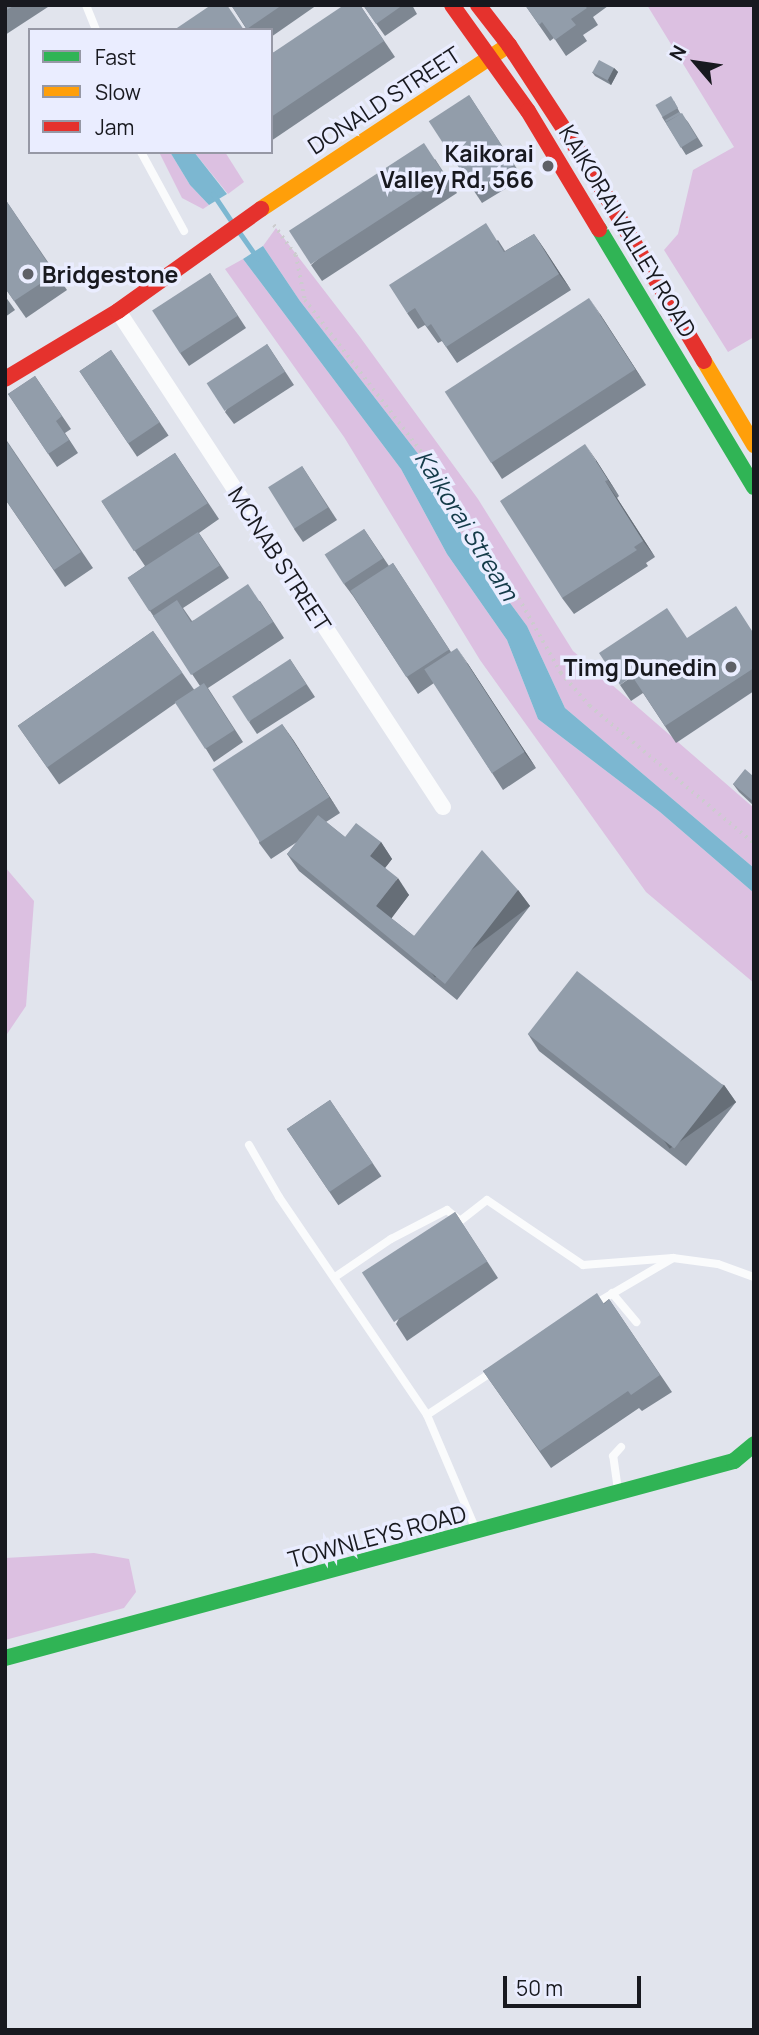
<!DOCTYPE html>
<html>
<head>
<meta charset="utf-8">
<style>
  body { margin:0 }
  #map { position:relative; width:759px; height:2035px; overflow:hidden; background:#e1e4ed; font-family:Manrope,sans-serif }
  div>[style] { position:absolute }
  .green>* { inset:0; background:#dcc0e1 }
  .water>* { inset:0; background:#7cb7d1 }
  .stream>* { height:5px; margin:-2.5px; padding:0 2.5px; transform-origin:2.5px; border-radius:2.5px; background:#7cb7d1 }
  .path>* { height:3.5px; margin-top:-1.75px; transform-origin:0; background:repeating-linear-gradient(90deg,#ccccce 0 2px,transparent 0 7px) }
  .lane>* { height:8px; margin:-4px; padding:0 4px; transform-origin:4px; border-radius:4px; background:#fafbfc }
  .street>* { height:16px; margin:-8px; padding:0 8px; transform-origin:8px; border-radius:8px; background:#fafbfc }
  .fast>* { height:16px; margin:-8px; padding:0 8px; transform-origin:8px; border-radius:8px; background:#30b455 }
  .slow>* { height:16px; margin:-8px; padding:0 8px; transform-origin:8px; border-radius:8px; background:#ff9f0a }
  .jam>* { height:16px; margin:-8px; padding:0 8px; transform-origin:8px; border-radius:8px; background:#e5322d }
  .wall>* { inset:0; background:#7e8792; transform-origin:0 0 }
  .shaded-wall>* { inset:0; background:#666e77; transform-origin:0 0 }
  .building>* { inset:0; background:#929daa; transform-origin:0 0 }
  .dots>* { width:19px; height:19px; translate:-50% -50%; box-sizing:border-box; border:4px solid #eaedff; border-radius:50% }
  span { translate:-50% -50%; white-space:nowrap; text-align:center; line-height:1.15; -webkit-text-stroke:7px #eaedff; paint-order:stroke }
  .street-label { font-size:23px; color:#18191f }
  .poi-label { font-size:23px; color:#18191f; font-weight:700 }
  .right { translate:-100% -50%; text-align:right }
  .left { translate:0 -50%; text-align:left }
  .water-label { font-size:24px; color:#143b49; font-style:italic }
  .frame { position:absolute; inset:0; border:7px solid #18191f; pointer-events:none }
  .legend { position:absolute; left:28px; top:28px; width:245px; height:126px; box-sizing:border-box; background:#eaedff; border:2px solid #9698a5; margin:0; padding:9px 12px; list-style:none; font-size:21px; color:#18191f }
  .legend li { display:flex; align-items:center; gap:14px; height:35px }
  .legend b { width:35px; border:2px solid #9698a5 }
  .north { position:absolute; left:661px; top:28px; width:70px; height:70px; -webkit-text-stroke:5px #eaedff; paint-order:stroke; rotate:299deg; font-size:19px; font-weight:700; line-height:28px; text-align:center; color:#18191f }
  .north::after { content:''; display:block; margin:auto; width:24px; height:32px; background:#18191f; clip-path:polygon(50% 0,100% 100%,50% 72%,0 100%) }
  .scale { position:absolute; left:503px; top:1976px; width:138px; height:32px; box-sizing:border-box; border:4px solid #18191f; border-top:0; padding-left:9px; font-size:21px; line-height:24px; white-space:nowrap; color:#18191f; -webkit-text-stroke:5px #eaedff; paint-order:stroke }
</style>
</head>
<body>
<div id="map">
  <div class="green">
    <div style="clip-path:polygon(647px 5px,754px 5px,754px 337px,728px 352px,664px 250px,678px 234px,693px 170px,734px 147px)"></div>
    <div style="clip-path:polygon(159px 152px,170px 152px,190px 185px,209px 205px,203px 209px,182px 198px)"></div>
    <div style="clip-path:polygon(194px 152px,225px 152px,244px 182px,228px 194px)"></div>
    <div style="clip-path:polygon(276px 228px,360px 337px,478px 499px,573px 651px,754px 808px,754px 868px,565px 708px,527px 626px,467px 545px,419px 455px,300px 301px,263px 246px)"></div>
    <div style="clip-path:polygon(243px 259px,401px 469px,447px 554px,507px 640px,538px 719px,660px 812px,754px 893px,754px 983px,646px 892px,480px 660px,344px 437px,225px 269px)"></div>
    <div style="clip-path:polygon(5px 867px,34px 901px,26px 1006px,5px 1037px)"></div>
    <div style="clip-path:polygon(94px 1553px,129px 1559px,136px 1592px,124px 1608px,5px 1640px,5px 1558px)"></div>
  </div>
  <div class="water">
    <div style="clip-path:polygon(170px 152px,194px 152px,227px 194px,209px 205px,190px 185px)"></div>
    <div style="clip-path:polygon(263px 246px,300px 301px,419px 455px,467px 545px,527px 626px,565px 708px,754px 868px,754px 893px,660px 812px,538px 719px,507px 640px,447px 554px,401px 469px,243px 259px)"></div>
  </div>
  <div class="stream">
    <div style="left:213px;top:194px;width:32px;rotate:56deg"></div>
    <div style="left:239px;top:232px;width:32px;rotate:55deg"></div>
  </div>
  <div class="path">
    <div style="left:274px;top:225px;width:37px;rotate:54deg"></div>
    <div style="left:296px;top:255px;width:46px;rotate:78.7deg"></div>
    <div style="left:305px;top:300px;width:207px;rotate:52.5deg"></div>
    <div style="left:431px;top:464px;width:66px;rotate:65.8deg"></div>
    <div style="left:458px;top:524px;width:82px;rotate:48.9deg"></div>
    <div style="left:512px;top:586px;width:100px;rotate:60.6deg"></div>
    <div style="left:561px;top:673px;width:44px;rotate:48.7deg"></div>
    <div style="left:590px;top:706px;width:214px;rotate:39.9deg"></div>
  </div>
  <div class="lane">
    <div style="left:86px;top:5px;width:27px;rotate:68deg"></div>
    <div style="left:141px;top:152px;width:90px;rotate:61.4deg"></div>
    <div style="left:249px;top:1145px;width:60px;rotate:60deg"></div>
    <div style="left:279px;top:1197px;width:263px;rotate:55.8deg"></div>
    <div style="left:427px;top:1415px;width:125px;rotate:66.9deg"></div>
    <div style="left:335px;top:1277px;width:68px;rotate:-34.2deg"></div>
    <div style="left:391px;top:1239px;width:63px;rotate:-27.4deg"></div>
    <div style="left:447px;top:1210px;width:17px;rotate:40deg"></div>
    <div style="left:460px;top:1221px;width:34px;rotate:-38deg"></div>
    <div style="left:487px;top:1200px;width:116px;rotate:34.1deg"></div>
    <div style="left:583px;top:1265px;width:90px;rotate:-4.4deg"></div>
    <div style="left:612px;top:1293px;width:38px;rotate:50deg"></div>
    <div style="left:593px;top:1305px;width:93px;rotate:-30.4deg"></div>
    <div style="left:673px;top:1258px;width:45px;rotate:7.6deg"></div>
    <div style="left:718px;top:1264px;width:38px;rotate:20deg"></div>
    <div style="left:427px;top:1415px;width:82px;rotate:-33.5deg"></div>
    <div style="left:618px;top:1490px;width:34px;rotate:-98deg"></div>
    <div style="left:613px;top:1456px;width:12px;rotate:-48deg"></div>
  </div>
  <div class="street">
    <div style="left:118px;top:311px;width:593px;rotate:56.77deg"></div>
  </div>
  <div class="fast">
    <div style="left:599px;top:229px;width:301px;rotate:59deg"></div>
    <div style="left:5px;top:1658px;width:755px;rotate:-15.12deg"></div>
    <div style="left:734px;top:1461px;width:26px;rotate:-40deg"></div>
  </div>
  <div class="slow">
    <div style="left:261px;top:209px;width:297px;rotate:-33.5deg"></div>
    <div style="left:704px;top:361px;width:98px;rotate:59.2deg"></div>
  </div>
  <div class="jam">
    <div style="left:452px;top:5px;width:130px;rotate:54.4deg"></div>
    <div style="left:528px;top:111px;width:138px;rotate:59deg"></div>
    <div style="left:478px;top:5px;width:51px;rotate:52.2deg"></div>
    <div style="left:509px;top:45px;width:142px;rotate:56.8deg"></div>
    <div style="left:587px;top:164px;width:229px;rotate:59.3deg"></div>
    <div style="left:5px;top:379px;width:132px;rotate:-31deg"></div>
    <div style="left:118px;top:311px;width:176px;rotate:-35.5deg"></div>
  </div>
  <div class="wall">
    <div style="clip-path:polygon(5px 5px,51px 5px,5px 35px)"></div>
    <div style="clip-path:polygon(231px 5px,317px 5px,271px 37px,271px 30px,247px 30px)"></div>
    <div style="clip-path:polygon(360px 5px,395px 57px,271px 141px,271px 54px)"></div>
    <div style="clip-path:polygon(363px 5px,412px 5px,417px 14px,385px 36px)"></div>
    <div style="clip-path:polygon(525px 5px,608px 5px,608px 6px,593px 17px,598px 25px,583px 35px,587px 41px,566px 56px,554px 38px,550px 41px)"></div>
    <div style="clip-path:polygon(614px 68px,618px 72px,611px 85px,595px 76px,592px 72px)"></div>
    <div style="clip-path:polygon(469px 95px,523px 178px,482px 203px,474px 191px)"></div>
    <div style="clip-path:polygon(674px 101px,680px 113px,688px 122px,703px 146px,686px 155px,662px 117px)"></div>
    <div style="clip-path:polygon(435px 159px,457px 193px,322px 281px,311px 265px)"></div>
    <div style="clip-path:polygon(5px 199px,67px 290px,26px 318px,5px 288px)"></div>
    <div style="clip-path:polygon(534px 234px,571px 290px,457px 363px,442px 341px,438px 343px,425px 325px,418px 329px,407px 313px,498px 240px,505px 251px)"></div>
    <div style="clip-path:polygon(210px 273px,246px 328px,189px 366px,180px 353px)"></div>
    <div style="clip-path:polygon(5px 296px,15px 310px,5px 317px)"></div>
    <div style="clip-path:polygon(600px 314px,646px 385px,502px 479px,491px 462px)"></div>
    <div style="clip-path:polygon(267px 344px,294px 385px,234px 424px,225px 412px)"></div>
    <div style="left:111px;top:350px;width:103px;height:38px;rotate:56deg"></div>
    <div style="clip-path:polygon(35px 376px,71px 429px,65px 433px,78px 453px,57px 467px,8px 394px)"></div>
    <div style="clip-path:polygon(5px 438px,93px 568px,65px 587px,5px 499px)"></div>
    <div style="clip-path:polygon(175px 453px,219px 519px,199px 533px,229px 578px,183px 608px,192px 621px,260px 601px,284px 638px,208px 688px,243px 742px,214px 762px,206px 749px,200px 686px,128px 578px,145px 566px,102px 502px)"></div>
    <div style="clip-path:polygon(596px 460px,619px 496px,617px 498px,655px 557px,646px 563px,648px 566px,574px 614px,562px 598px)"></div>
    <div style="clip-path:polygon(302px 466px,337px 520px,303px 542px,294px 529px)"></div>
    <div style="clip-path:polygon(364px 529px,389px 566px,393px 563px,451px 652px,468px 664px,536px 768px,503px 790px,434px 683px,418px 694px,353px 596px,344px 584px)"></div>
    <div style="left:153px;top:631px;width:72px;height:165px;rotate:55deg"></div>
    <div style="clip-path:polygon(754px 632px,754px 691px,676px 743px,643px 693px,631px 701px,620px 685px,687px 638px)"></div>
    <div style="clip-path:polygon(290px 659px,315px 697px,257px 734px,249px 722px)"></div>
    <div style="clip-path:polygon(282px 724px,340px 813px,326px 822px,345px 837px,381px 842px,392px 859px,385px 868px,409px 895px,391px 918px,414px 936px,518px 890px,530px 906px,457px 1000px,299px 871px,287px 854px,297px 842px,271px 859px,259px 843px)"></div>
    <div style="clip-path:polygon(754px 775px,754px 806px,739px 792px,733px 784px)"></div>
    <div style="clip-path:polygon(528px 1034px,724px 1085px,736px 1102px,686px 1166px,539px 1051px)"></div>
    <div style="left:330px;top:1100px;width:92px;height:52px;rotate:56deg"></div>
    <div style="clip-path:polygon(455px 1212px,498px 1278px,407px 1341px,396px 1324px)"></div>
    <div style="clip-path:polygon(609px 1299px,672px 1392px,642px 1411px,639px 1408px,551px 1468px,483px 1371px,604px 1303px)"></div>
  </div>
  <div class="shaded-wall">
    <div style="clip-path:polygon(614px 68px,618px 72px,611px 85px,608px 80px)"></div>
    <div style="clip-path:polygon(534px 234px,545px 250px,571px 290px,559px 274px)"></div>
    <div style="clip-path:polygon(589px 298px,600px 314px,646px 385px,635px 369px)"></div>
    <div style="clip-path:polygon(585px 444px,596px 460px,619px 496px,608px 480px)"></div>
    <div style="clip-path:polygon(605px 481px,617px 498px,655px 557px,643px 541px)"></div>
    <div style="clip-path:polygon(457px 648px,468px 664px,536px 768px,524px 752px)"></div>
    <div style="clip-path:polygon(282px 724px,294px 741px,340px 813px,329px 797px)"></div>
    <div style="clip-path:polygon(381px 842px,392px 859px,381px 873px,370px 856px)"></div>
    <div style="clip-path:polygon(398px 878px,409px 895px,388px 923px,376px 906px)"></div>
    <div style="left:518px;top:890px;width:20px;height:119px;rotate:53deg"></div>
    <div style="left:724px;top:1085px;width:21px;height:81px;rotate:55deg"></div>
  </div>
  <div class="building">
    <div style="clip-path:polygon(5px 5px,15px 5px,5px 11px)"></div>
    <div style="clip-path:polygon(211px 5px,227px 5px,244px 30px,174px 30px)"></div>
    <div style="clip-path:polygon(231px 5px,282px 5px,247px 29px)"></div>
    <div style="clip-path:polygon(344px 5px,360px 5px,384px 41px,271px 117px,271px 54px)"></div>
    <div style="clip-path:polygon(363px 5px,403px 5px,376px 24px)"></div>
    <div style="clip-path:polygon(525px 5px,584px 5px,587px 8px,571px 19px,576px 25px,555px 40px,542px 22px,539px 25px)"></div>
    <div style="left:599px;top:60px;width:17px;height:14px;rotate:28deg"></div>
    <div style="left:469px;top:95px;width:83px;height:48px;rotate:57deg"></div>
    <div style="left:671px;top:96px;width:14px;height:18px;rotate:60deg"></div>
    <div style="clip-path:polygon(679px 112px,681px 114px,666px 122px,665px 120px)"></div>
    <div style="left:682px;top:113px;width:29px;height:19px;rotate:59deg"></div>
    <div style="left:424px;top:143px;width:40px;height:161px;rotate:57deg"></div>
    <div style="clip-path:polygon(5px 199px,55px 274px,14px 301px,5px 288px)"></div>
    <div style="clip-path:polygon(486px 223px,504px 252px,534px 234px,559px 274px,446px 347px,431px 324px,427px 327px,415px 308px,407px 313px,389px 285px)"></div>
    <div style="left:210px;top:273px;width:51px;height:69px;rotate:57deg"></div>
    <div style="left:589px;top:298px;width:85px;height:172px;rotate:57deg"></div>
    <div style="left:267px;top:344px;width:33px;height:72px;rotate:57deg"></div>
    <div style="left:111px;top:350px;width:87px;height:38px;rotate:56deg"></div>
    <div style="clip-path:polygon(35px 376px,62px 416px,56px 421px,69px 440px,48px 454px,8px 394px)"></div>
    <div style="clip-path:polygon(5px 439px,81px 552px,54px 570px,5px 499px)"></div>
    <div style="clip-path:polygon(585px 444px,608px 480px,605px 481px,643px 541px,634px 547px,637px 550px,562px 598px,500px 501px)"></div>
    <div style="left:175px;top:453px;width:60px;height:88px;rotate:57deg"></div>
    <div style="left:302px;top:466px;width:49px;height:40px;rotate:58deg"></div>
    <div style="left:364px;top:529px;width:35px;height:47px;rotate:57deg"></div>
    <div style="left:198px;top:532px;width:40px;height:84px;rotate:57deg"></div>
    <div style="left:393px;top:563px;width:103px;height:51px;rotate:57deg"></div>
    <div style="clip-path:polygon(248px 584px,273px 622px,191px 675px,153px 616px,177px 600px,191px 622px)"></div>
    <div style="clip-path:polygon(736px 606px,754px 634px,754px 668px,665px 726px,632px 676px,620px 685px,599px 653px,667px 608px,687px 638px)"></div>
    <div style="left:153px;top:631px;width:51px;height:165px;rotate:55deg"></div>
    <div style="left:457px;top:648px;width:124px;height:39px;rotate:57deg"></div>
    <div style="left:290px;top:659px;width:30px;height:69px;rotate:57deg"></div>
    <div style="left:204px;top:683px;width:56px;height:35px;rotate:57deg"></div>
    <div style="left:282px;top:724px;width:87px;height:83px;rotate:57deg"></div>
    <div style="clip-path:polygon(745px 769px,753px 776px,754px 775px,754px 802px,733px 784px)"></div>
    <div style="clip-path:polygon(318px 815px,345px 837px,356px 823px,381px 842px,370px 856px,398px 878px,376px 906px,414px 936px,482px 850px,518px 890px,445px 984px,287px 854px)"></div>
    <div style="left:577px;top:971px;width:186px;height:80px;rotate:38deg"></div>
    <div style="left:330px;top:1100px;width:76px;height:52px;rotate:56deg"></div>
    <div style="left:455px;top:1212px;width:59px;height:111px;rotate:57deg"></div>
    <div style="clip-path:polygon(597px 1293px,604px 1304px,609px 1299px,660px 1375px,631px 1395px,628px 1391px,540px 1451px,483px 1371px)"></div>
  </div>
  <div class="dots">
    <div style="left:548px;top:166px;background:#5e6067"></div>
    <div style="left:28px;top:274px;background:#5e6067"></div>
    <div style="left:731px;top:667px;background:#5e6067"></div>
  </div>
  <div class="street-label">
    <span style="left:384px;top:100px;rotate:-33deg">DONALD STREET</span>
    <span style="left:628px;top:231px;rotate:59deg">KAIKORAI VALLEY ROAD</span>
    <span style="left:280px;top:559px;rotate:57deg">MCNAB STREET</span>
    <span style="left:377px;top:1536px;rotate:-15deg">TOWNLEYS ROAD</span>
  </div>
  <div class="poi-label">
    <span class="right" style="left:534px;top:166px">Kaikorai<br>Valley Rd, 566</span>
    <span class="left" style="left:42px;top:274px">Bridgestone</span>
    <span class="right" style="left:717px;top:667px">Timg Dunedin</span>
  </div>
  <div class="water-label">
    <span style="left:467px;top:525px;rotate:58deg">Kaikorai Stream</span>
  </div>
  <div class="frame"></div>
  <ul class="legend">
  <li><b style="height:9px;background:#30b455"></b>Fast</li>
  <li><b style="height:9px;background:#ff9f0a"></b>Slow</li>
  <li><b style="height:9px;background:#e5322d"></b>Jam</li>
  </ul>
  <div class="north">N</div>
  <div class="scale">50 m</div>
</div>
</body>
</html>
